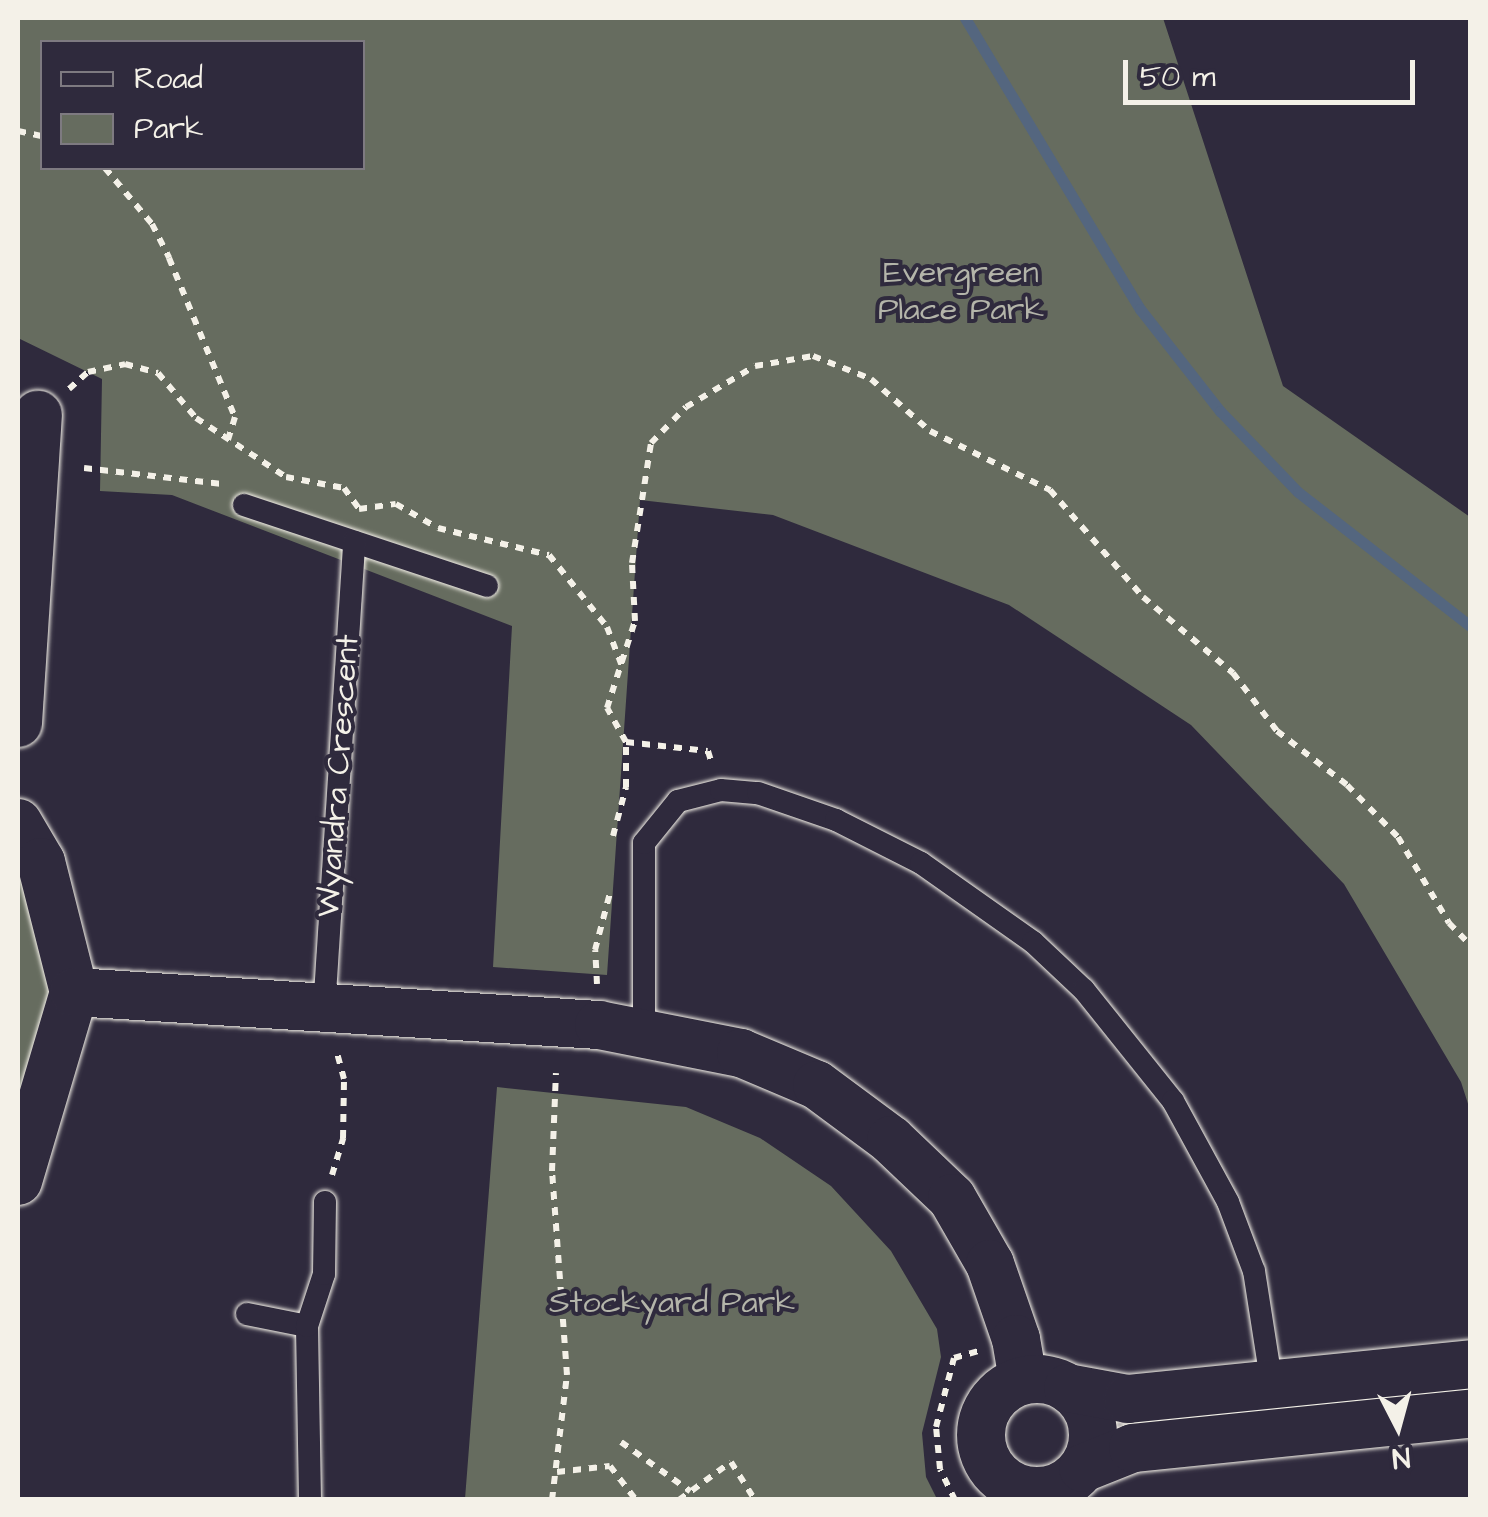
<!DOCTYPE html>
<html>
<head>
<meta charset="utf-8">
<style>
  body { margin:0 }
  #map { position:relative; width:1488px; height:1517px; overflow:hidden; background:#2f2a3d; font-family:"Architects Daughter",sans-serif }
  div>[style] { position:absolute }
  .green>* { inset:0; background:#666c5f }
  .stream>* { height:11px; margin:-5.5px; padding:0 5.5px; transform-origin:5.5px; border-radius:5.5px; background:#54667f }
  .path>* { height:6px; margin-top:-3px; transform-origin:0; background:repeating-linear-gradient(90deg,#f4f1e8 0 8px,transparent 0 16px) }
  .roads { filter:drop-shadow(0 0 2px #f4f1e8) drop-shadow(0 0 2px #f4f1e8) }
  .service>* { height:22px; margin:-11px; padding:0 11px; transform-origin:11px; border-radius:11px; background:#2f2a3d }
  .minor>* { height:48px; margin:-24px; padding:0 24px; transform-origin:24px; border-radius:24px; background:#2f2a3d }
  .minor>.ring { margin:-24px; padding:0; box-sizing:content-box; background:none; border:48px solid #2f2a3d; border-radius:50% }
  span { translate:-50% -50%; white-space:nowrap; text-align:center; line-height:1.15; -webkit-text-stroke:8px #2f2a3d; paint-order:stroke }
  .park-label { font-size:32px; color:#b4b5aa }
  .street-label { font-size:32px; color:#f4f1e8 }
  .frame { position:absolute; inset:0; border:20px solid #f4f1e8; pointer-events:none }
  .legend { position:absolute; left:40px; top:40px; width:325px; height:130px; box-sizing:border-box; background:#2f2a3d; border:2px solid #7e7a81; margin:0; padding:12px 18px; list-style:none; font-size:30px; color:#f4f1e8 }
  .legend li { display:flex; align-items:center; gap:20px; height:50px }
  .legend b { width:50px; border:2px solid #7e7a81 }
  .north { position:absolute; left:1348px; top:1377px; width:100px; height:100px; -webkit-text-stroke:8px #2f2a3d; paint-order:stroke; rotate:174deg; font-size:28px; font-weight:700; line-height:40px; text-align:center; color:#f4f1e8 }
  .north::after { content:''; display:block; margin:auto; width:35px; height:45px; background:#f4f1e8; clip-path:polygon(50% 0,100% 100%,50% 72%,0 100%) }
  .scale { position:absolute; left:1123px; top:60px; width:292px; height:45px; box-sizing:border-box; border:5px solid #f4f1e8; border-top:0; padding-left:12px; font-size:30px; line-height:35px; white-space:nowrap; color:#f4f1e8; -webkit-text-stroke:8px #2f2a3d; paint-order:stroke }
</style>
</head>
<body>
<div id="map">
  <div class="green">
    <div style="clip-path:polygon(evenodd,18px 18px,1163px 18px,1283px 386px,1470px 517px,1470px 1110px,1461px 1082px,1344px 884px,1191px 725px,1009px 605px,773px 515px,640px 500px,607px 975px,493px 967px,512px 626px,172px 495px,100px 491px,102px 379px,18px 338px,18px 18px,42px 42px,362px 42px,362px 168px,42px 168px,42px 42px)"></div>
    <div style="clip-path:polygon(18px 823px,74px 992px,18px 1181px)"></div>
    <div style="clip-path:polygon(497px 1087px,686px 1107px,760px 1138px,831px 1186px,891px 1251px,937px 1329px,941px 1357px,922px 1433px,926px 1477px,937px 1499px,465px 1499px)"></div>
  </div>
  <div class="stream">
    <div style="left:965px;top:18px;width:340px;rotate:59deg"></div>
    <div style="left:1140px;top:309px;width:130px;rotate:51.9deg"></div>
    <div style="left:1220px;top:411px;width:112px;rotate:46.1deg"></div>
    <div style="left:1298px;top:492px;width:218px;rotate:37.9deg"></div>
  </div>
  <div class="path">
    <div style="left:18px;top:131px;width:25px;rotate:12deg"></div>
    <div style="left:105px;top:168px;width:73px;rotate:50deg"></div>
    <div style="left:152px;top:224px;width:38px;rotate:63deg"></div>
    <div style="left:169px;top:258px;width:172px;rotate:67.5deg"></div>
    <div style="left:235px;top:417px;width:24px;rotate:107deg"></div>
    <div style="left:69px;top:389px;width:25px;rotate:-42deg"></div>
    <div style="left:88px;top:372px;width:38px;rotate:-12deg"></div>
    <div style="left:125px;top:364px;width:34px;rotate:15deg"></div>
    <div style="left:158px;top:373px;width:59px;rotate:49.8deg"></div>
    <div style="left:196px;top:418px;width:108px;rotate:33.2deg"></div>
    <div style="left:286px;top:477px;width:59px;rotate:10.7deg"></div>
    <div style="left:344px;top:488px;width:26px;rotate:54deg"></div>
    <div style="left:359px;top:509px;width:37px;rotate:-8deg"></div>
    <div style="left:396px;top:504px;width:48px;rotate:29.7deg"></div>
    <div style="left:438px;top:528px;width:114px;rotate:13.7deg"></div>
    <div style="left:549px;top:555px;width:92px;rotate:51.1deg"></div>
    <div style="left:607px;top:627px;width:45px;rotate:69.1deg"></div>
    <div style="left:84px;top:468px;width:139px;rotate:6.6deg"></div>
    <div style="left:626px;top:742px;width:82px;rotate:6.3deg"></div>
    <div style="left:708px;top:751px;width:10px;rotate:73deg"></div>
    <div style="left:613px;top:836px;width:51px;rotate:-75.1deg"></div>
    <div style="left:626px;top:787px;width:45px;rotate:-90deg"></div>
    <div style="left:626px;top:742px;width:39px;rotate:-119deg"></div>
    <div style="left:607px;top:708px;width:91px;rotate:-72.2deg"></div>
    <div style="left:635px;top:621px;width:58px;rotate:-93deg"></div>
    <div style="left:632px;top:563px;width:121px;rotate:-81deg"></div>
    <div style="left:651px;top:443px;width:50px;rotate:-45.8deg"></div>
    <div style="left:686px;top:407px;width:80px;rotate:-30.7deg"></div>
    <div style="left:755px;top:366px;width:59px;rotate:-9.8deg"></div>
    <div style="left:813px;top:356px;width:62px;rotate:21.6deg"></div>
    <div style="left:871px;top:379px;width:79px;rotate:41.4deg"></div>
    <div style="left:930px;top:431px;width:134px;rotate:26.2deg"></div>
    <div style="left:1050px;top:490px;width:142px;rotate:49deg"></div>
    <div style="left:1143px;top:597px;width:118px;rotate:40.2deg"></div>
    <div style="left:1233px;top:673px;width:73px;rotate:52.8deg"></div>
    <div style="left:1277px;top:731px;width:88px;rotate:37.6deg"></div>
    <div style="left:1347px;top:785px;width:73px;rotate:45.6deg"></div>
    <div style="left:1398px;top:837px;width:100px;rotate:59.3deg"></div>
    <div style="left:1449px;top:923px;width:30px;rotate:46deg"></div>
    <div style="left:597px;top:984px;width:34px;rotate:-93deg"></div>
    <div style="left:595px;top:950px;width:63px;rotate:-75.3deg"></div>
    <div style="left:332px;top:1175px;width:39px;rotate:-73deg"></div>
    <div style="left:343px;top:1138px;width:59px;rotate:-89deg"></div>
    <div style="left:344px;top:1079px;width:30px;rotate:-105deg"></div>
    <div style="left:621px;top:1442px;width:85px;rotate:35.4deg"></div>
    <div style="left:557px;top:1472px;width:53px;rotate:-6.5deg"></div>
    <div style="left:610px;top:1466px;width:43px;rotate:52.6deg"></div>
    <div style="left:552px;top:1500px;width:126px;rotate:-83.2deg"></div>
    <div style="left:567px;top:1375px;width:205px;rotate:-94.2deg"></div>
    <div style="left:552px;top:1171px;width:98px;rotate:-87.7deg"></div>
    <div style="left:679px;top:1500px;width:64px;rotate:-36.2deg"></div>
    <div style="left:731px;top:1462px;width:45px;rotate:57.7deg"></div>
    <div style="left:955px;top:1500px;width:34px;rotate:-116deg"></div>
    <div style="left:940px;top:1469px;width:42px;rotate:-95.4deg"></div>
    <div style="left:936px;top:1427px;width:71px;rotate:-75.4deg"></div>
    <div style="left:954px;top:1358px;width:25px;rotate:-16deg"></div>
  </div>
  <div class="roads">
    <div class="service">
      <div style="left:244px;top:505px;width:256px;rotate:18.4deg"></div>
      <div style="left:324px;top:1010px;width:469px;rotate:-86.3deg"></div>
      <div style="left:644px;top:1029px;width:186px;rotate:-90deg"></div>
      <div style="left:644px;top:843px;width:54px;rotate:-51deg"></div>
      <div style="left:678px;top:801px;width:44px;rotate:-14.3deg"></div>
      <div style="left:721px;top:790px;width:37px;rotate:5deg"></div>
      <div style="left:758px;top:793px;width:83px;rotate:19.1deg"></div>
      <div style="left:836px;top:820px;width:95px;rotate:26.8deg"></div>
      <div style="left:921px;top:863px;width:137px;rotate:35.2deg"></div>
      <div style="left:1033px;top:942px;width:70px;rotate:43.3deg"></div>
      <div style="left:1084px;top:990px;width:142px;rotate:51.3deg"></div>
      <div style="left:1173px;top:1101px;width:115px;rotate:61.4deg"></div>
      <div style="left:1228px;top:1202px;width:74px;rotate:69.4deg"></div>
      <div style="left:1254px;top:1271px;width:116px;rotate:81.1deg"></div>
      <div style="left:247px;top:1314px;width:61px;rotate:11.3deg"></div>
      <div style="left:310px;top:1500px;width:174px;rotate:-91deg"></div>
      <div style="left:307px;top:1326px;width:55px;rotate:-71.9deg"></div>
      <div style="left:324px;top:1274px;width:72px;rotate:-89.2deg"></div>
    </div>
    <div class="minor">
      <div style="left:18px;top:723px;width:309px;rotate:-86.3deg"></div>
      <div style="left:18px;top:823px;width:45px;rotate:59.5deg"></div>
      <div style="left:41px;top:862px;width:134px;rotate:75.8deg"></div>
      <div style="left:74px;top:992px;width:197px;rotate:106.5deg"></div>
      <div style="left:74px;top:992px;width:526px;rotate:3.6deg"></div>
      <div style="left:599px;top:1025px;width:145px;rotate:11.2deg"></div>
      <div style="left:741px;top:1053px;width:82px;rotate:22.8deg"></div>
      <div style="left:817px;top:1085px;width:92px;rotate:36.6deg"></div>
      <div style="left:891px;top:1140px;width:84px;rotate:43.6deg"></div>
      <div style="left:952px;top:1198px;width:76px;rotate:60.1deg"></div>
      <div style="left:990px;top:1264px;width:79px;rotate:70.9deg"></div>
      <div style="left:1016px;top:1339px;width:42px;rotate:80.3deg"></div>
      <div class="ring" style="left:981px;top:1379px;width:64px;height:64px"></div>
      <div style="left:1068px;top:1388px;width:61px;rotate:10.4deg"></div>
      <div style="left:1128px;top:1399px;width:344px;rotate:-5.8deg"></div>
      <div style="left:1083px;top:1468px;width:54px;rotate:-21.8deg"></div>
      <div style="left:1133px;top:1448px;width:339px;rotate:-5.8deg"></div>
    </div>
  </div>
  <div class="park-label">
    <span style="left:961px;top:292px">Evergreen<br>Place Park</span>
    <span style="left:672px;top:1303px">Stockyard Park</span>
  </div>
  <div class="street-label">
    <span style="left:339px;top:776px;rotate:-86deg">Wyandra Crescent</span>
  </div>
  <div class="frame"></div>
  <ul class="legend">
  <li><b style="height:12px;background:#2f2a3d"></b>Road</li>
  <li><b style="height:28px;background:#666c5f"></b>Park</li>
  </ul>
  <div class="north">N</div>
  <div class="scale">50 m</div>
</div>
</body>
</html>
